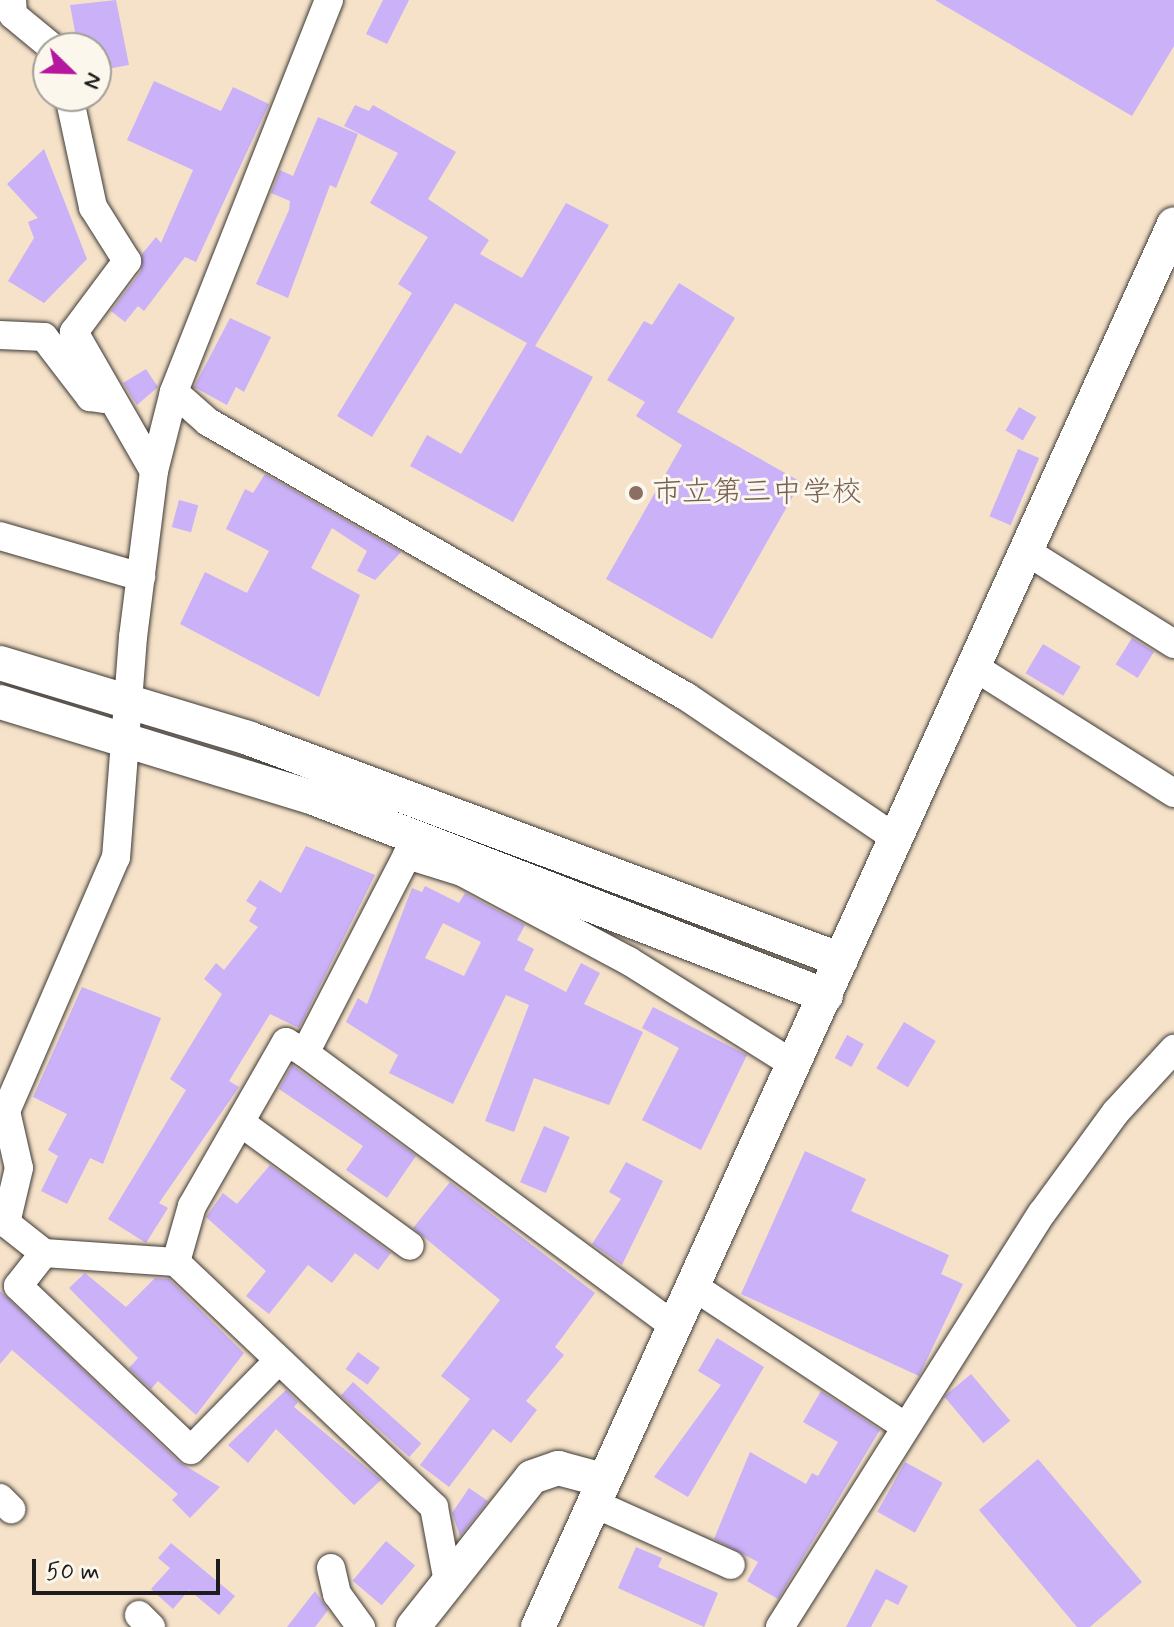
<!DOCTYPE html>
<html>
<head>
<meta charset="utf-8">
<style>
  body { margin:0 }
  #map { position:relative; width:1174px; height:1627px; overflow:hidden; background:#f6e2c9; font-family:Mynerve,"Klee One",sans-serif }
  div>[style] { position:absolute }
  .building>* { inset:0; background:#cbb1f7; transform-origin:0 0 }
  .roads { filter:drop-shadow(0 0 2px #3d3a36) drop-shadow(0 0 2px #3d3a36) }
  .minor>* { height:28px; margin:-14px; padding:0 14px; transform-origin:14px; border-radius:14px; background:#fff }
  .tertiary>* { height:34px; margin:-17px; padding:0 17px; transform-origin:17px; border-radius:17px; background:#fff }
  .dots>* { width:22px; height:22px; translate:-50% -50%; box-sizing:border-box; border:4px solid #fbf7ec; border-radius:50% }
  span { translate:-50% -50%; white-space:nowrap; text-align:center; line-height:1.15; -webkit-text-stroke:6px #fbf7ec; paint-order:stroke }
  .education-label { font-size:30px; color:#785e54 }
  .left { translate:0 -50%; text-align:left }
  .north { position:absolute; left:32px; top:32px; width:80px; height:80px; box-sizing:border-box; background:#fbf7ec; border:2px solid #a29f99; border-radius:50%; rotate:113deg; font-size:22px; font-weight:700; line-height:32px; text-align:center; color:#1c1c1c }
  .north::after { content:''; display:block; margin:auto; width:28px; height:36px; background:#b5179e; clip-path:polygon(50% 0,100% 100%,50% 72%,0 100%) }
  .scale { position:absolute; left:32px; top:1559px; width:188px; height:36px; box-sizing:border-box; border:4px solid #1c1c1c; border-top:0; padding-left:10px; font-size:24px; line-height:28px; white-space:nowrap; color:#1c1c1c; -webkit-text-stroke:6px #fbf7ec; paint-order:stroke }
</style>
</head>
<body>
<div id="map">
  <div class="building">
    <div style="clip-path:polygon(116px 0,129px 65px,96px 71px,96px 48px,78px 48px,70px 5px)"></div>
    <div style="clip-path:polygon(383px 0,409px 0,387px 44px,366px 34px)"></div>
    <div style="clip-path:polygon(935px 0,1174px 0,1174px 46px,1132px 116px)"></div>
    <div style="clip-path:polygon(154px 81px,221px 111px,233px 87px,269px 104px,196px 262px,185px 257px,144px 311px,138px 306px,125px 322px,111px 311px,141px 271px,142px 254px,156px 237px,161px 243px,193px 170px,127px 140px)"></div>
    <div style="clip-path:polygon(355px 105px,369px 111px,373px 105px,456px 152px,428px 199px,489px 240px,480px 254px,522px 278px,566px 203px,609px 225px,535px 346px,593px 377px,513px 522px,410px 466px,427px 435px,461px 454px,527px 343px,455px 303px,372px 437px,337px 416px,412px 293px,398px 284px,428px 237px,370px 203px,398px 153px,344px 126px)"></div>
    <div style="clip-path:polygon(318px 117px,358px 134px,336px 188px,330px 185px,288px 298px,256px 284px,289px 210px,290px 201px,271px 193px,280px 170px,293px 176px)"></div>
    <div style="clip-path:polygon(44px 149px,87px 259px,44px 303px,8px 281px,34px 238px,28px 222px,38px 218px,7px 184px)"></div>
    <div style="clip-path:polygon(679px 283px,735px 318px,677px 412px,801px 482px,712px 639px,606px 579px,682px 445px,636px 416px,645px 402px,607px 380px,644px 321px,652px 325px)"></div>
    <div style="clip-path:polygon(230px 318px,271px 337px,244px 392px,236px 387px,227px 405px,194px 387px)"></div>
    <div style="clip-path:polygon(146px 369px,158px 387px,137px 405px,123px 383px)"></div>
    <div style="left:1019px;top:407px;width:20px;height:27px;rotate:30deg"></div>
    <div style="left:1018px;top:449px;width:23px;height:73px;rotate:23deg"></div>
    <div style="clip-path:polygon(265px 474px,401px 552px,375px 580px,357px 571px,367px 551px,332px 528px,311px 568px,360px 595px,319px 697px,180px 624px,205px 572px,247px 593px,269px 551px,226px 529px,245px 489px,253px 493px)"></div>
    <div style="left:179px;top:500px;width:20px;height:28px;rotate:15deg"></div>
    <div style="left:1132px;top:638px;width:26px;height:31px;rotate:32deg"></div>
    <div style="left:1043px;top:644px;width:44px;height:34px;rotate:31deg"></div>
    <div style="clip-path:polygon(306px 846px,375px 875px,299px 1028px,270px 1014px,229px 1081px,239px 1087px,159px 1203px,168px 1208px,146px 1243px,108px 1219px,186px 1090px,170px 1079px,222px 994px,204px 979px,216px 963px,224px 970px,258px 927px,249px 921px,257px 908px,246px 901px,260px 880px,281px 893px)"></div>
    <div style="clip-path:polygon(evenodd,425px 886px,459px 903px,465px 893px,525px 925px,517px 940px,534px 949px,524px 970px,566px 992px,581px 963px,600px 973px,584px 1004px,643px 1032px,609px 1105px,534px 1078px,514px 1132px,485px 1121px,529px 1005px,506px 995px,453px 1104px,389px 1073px,398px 1055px,346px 1022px,358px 998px,367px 1004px,412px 888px,422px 892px,425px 886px,443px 923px,481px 942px,464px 976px,425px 958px,443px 923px)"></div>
    <div style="clip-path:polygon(82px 987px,161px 1018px,103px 1164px,90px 1158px,67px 1204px,41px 1191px,58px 1156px,48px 1150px,67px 1114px,33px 1097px)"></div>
    <div style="clip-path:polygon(653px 1007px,747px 1055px,701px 1150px,642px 1120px,679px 1048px,642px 1028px)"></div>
    <div style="left:904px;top:1022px;width:37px;height:54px;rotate:31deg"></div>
    <div style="left:847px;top:1035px;width:19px;height:26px;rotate:28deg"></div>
    <div style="clip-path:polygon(292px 1065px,416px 1156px,387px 1198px,346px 1170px,363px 1146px,279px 1089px)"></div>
    <div style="left:544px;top:1126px;width:28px;height:61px;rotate:23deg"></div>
    <div style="clip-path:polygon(805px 1151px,866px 1179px,851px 1211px,949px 1255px,941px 1274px,963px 1284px,919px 1376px,741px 1294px)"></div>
    <div style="clip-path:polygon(626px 1162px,663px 1181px,622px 1265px,592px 1244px,621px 1199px,609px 1192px)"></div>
    <div style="clip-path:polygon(270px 1165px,391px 1253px,378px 1270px,355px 1253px,332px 1283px,308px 1265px,269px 1314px,246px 1296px,266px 1271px,206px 1217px,223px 1193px,237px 1204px)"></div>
    <div style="clip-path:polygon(450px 1182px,595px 1293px,555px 1347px,564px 1355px,526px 1401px,537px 1410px,511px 1443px,493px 1429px,449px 1487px,420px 1465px,470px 1399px,441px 1376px,500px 1300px,413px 1228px)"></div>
    <div style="clip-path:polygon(85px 1273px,126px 1307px,155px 1278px,169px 1279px,244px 1353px,196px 1415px,158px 1381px,151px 1389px,129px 1368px,138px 1358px,69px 1288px)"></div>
    <div style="clip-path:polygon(0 1291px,179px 1462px,220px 1487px,190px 1518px,172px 1500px,178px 1494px,12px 1350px,0 1364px)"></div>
    <div style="clip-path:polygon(717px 1338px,764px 1367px,688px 1497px,654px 1477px,721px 1385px,698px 1371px)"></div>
    <div style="left:358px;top:1352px;width:27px;height:21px;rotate:36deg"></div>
    <div style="left:971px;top:1374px;width:61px;height:35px;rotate:50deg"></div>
    <div style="left:353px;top:1382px;width:92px;height:18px;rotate:42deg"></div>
    <div style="clip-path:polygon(286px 1390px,298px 1402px,294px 1407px,381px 1480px,354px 1505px,276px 1429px,248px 1463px,228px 1445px)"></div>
    <div style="clip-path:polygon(821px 1391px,880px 1430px,778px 1599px,747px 1581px,758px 1562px,714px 1539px,750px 1452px,806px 1484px,812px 1473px,818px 1476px,838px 1442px,803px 1422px)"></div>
    <div style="clip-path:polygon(1038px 1459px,1142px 1582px,1090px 1627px,1077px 1627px,979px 1510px)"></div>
    <div style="left:905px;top:1462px;width:43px;height:57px;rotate:29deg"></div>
    <div style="clip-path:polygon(469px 1488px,488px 1501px,460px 1536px,452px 1513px)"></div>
    <div style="left:386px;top:1541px;width:38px;height:52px;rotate:40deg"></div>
    <div style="clip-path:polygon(171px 1543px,235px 1596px,219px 1615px,189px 1590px,173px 1609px,151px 1589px,170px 1568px,158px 1558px)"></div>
    <div style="clip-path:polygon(636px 1547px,662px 1558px,658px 1567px,718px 1593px,704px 1627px,618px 1588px)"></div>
    <div style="clip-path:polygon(876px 1569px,908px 1586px,898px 1605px,886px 1599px,871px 1627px,846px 1627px)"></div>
    <div style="clip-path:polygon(315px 1591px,328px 1610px,315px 1627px,287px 1627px)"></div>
  </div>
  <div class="roads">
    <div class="minor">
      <div style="left:12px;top:0;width:15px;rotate:86deg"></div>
      <div style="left:13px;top:15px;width:52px;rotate:39.5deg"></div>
      <div style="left:329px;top:0;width:422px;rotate:111.6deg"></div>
      <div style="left:174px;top:392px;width:45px;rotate:41.4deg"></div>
      <div style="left:208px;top:422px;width:552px;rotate:29.86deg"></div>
      <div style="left:687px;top:697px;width:254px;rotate:34.1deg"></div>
      <div style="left:69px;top:96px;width:114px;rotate:77.8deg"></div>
      <div style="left:93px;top:207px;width:64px;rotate:57.8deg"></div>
      <div style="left:127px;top:261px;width:89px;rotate:126.7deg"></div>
      <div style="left:74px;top:332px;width:160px;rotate:60.1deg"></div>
      <div style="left:0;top:335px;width:44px;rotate:2.6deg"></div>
      <div style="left:44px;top:337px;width:76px;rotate:52.5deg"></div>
      <div style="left:90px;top:397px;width:15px;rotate:8deg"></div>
      <div style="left:174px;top:392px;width:81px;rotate:104.2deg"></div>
      <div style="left:154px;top:471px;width:167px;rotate:97.2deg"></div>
      <div style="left:133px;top:637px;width:221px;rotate:94.4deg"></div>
      <div style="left:116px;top:857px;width:277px;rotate:113.4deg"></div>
      <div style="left:6px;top:1111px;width:58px;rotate:77.2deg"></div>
      <div style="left:19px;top:1168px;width:57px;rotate:103.3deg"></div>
      <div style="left:6px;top:1223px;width:48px;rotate:38.3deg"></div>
      <div style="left:44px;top:1253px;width:132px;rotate:3.9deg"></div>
      <div style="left:0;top:536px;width:147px;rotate:16.2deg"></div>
      <div style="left:1029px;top:553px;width:171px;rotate:32.1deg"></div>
      <div style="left:976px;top:668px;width:234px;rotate:32.3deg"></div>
      <div style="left:305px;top:1053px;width:460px;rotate:36.5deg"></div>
      <div style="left:244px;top:1125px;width:205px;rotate:36.1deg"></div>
      <div style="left:44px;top:1253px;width:42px;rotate:128.2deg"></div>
      <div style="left:18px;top:1286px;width:238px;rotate:43.5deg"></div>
      <div style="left:191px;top:1450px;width:124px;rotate:-45.7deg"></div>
      <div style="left:693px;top:1286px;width:252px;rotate:33.5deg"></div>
      <div style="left:0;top:1498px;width:16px;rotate:45deg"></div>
      <div style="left:593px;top:1503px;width:151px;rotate:24.2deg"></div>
      <div style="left:331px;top:1568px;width:27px;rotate:77deg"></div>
      <div style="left:337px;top:1594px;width:41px;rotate:54deg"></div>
      <div style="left:448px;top:1582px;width:76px;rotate:-100.6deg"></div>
      <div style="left:434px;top:1507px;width:356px;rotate:-136.5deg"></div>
      <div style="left:176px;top:1262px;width:58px;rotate:-74.1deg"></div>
      <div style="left:192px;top:1206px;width:189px;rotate:-60.2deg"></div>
      <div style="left:286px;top:1042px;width:22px;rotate:30deg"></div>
      <div style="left:305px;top:1053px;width:223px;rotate:-62.7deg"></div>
      <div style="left:407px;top:855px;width:58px;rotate:17.2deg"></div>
      <div style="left:462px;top:872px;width:189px;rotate:28.1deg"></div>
      <div style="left:629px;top:961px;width:194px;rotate:32.1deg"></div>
      <div style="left:139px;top:1615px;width:17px;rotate:45deg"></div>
      <div style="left:780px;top:1627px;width:490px;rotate:-57.7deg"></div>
      <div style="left:1042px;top:1213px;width:125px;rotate:-53.8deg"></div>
      <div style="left:1116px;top:1112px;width:86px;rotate:-47.4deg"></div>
    </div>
    <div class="tertiary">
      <div style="left:0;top:663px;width:259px;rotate:16.8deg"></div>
      <div style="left:248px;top:738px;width:633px;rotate:20.52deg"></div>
      <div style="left:0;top:702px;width:325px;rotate:17deg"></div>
      <div style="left:311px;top:797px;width:552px;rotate:21.13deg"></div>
      <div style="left:413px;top:1627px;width:191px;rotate:-51.6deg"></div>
      <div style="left:532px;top:1477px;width:28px;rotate:-19deg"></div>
      <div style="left:558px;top:1468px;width:47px;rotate:14.9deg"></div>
      <div style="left:538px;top:1627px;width:1540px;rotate:-65.61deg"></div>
    </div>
  </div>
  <div class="dots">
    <div style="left:636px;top:493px;background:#8d6e63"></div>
  </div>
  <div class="education-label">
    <span class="left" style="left:652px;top:493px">市立第三中学校</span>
  </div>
  <div class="north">N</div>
  <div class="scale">50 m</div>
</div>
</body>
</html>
